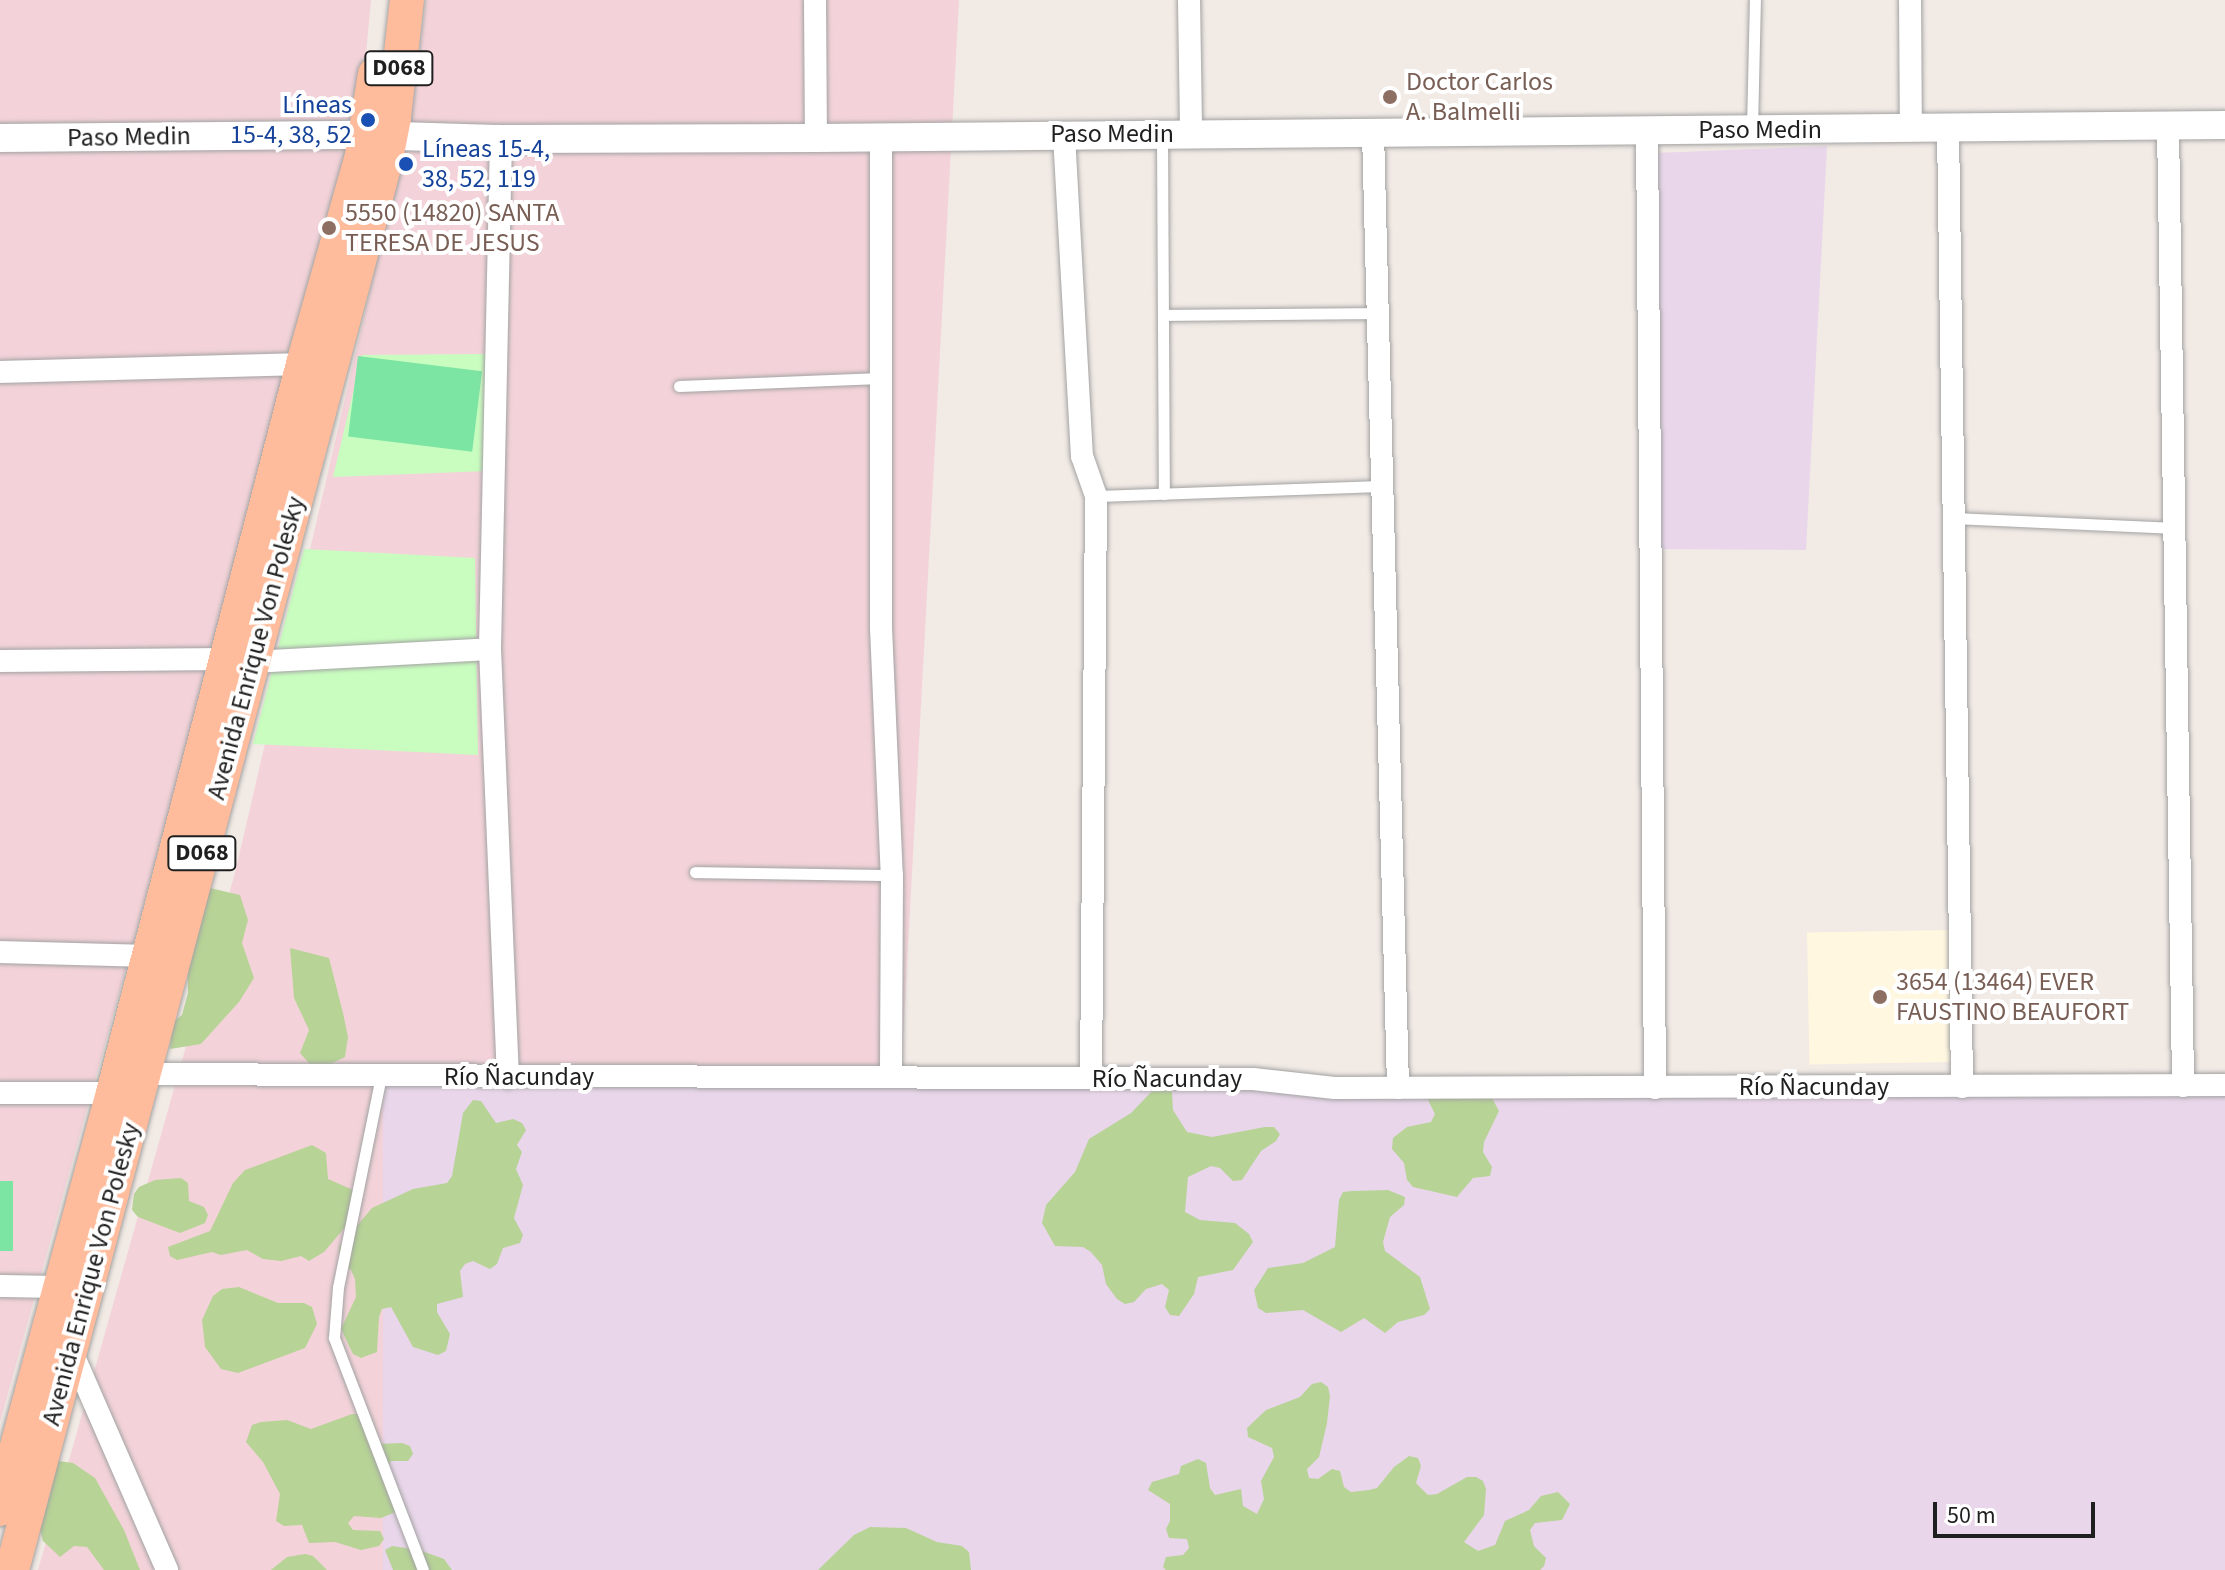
<!DOCTYPE html>
<html>
<head>
<meta charset="utf-8">
<style>
  body { margin:0 }
  #map { position:relative; width:2225px; height:1570px; overflow:hidden; background:#f1eae5; font-family:"Source Sans 3",sans-serif }
  div>[style] { position:absolute }
  .commercial>* { inset:0; background:#f3d3d9 }
  .industrial>* { inset:0; background:#e9d6ea; transform-origin:0 0 }
  .education>* { inset:0; background:#fff7e0; transform-origin:0 0 }
  .forest>* { inset:0; background:#b7d396 }
  .park>* { inset:0; background:#c9fdbf }
  .pitch>* { inset:0; background:#7de5a4; transform-origin:0 0 }
  .roads { filter:drop-shadow(0 0 2px #a3a3a3) drop-shadow(0 0 2px #a3a3a3) }
  .service>* { height:11px; margin:-5.5px; padding:0 5.5px; transform-origin:5.5px; border-radius:5.5px; background:#fff }
  .minor>* { height:22px; margin:-11px; padding:0 11px; transform-origin:11px; border-radius:11px; background:#fff }
  .tertiary>* { height:28px; margin:-14px; padding:0 14px; transform-origin:14px; border-radius:14px; background:#fff }
  .primary>* { height:34px; margin:-17px; padding:0 17px; transform-origin:17px; border-radius:17px; background:#ffbc9c }
  .dots>* { width:22px; height:22px; translate:-50% -50%; box-sizing:border-box; border:4px solid #fff; border-radius:50% }
  span { translate:-50% -50%; white-space:nowrap; text-align:center; line-height:1.15; -webkit-text-stroke:8px #fff; paint-order:stroke }
  .shield-label span { padding:2px 6px; background:#fff; border:2px solid; border-radius:6px; -webkit-text-stroke-width:0 }
  .shield-label { font-size:24px; color:#1f1f1f; font-weight:700 }
  .education-label { font-size:26px; color:#785e54 }
  .left { translate:0 -50%; text-align:left }
  .transit-label { font-size:26px; color:#164399 }
  .right { translate:-100% -50%; text-align:right }
  .street-label { font-size:26px; color:#1f1f1f }
  .scale { position:absolute; left:1933px; top:1502px; width:162px; height:36px; box-sizing:border-box; border:4px solid #1f1f1f; border-top:0; padding-left:10px; font-size:24px; line-height:28px; white-space:nowrap; color:#1f1f1f; -webkit-text-stroke:6px #fff; paint-order:stroke }
</style>
</head>
<body>
<div id="map">
  <div class="commercial">
    <div style="clip-path:polygon(0 0,371px 0,359px 130px,0 1422px)"></div>
    <div style="clip-path:polygon(426px 0,959px 0,900px 1095px,388px 1091px,466px 1570px,38px 1570px,235px 873px,412px 110px)"></div>
  </div>
  <div class="industrial">
    <div style="clip-path:polygon(1827px 146px,1806px 550px,1656px 549px,1655px 153px)"></div>
    <div style="left:2225px;top:1085px;width:485px;height:1842px;rotate:90deg"></div>
  </div>
  <div class="education">
    <div style="left:1950px;top:930px;width:132px;height:143px;rotate:89deg"></div>
  </div>
  <div class="forest">
    <div style="clip-path:polygon(210px 888px,240px 895px,248px 920px,242px 943px,254px 978px,239px 1002px,201px 1044px,170px 1049px,172px 1023px,182px 1015px,188px 993px,187px 945px)"></div>
    <div style="clip-path:polygon(290px 948px,329px 958px,343px 1013px,348px 1037px,345px 1057px,316px 1071px,300px 1053px,309px 1030px,294px 998px)"></div>
    <div style="clip-path:polygon(1156px 1087px,1165px 1087px,1172px 1092px,1173px 1110px,1187px 1132px,1212px 1137px,1265px 1127px,1274px 1127px,1280px 1134px,1276px 1141px,1261px 1151px,1242px 1180px,1233px 1181px,1220px 1168px,1211px 1166px,1188px 1177px,1185px 1212px,1200px 1220px,1235px 1223px,1249px 1234px,1253px 1242px,1233px 1270px,1198px 1277px,1194px 1294px,1179px 1316px,1170px 1315px,1165px 1307px,1169px 1290px,1162px 1284px,1146px 1289px,1134px 1302px,1125px 1304px,1117px 1299px,1106px 1284px,1102px 1265px,1091px 1252px,1083px 1247px,1055px 1246px,1042px 1223px,1046px 1205px,1075px 1172px,1089px 1139px,1131px 1113px)"></div>
    <div style="clip-path:polygon(1491px 1096px,1499px 1111px,1484px 1142px,1483px 1152px,1492px 1167px,1490px 1176px,1473px 1178px,1457px 1197px,1413px 1187px,1407px 1180px,1404px 1163px,1392px 1149px,1393px 1138px,1407px 1127px,1431px 1122px,1435px 1114px,1427px 1098px)"></div>
    <div style="clip-path:polygon(473px 1100px,481px 1101px,496px 1123px,513px 1119px,522px 1123px,526px 1130px,517px 1145px,522px 1152px,516px 1169px,523px 1185px,514px 1218px,523px 1235px,520px 1243px,503px 1248px,497px 1264px,490px 1269px,473px 1261px,465px 1264px,460px 1271px,463px 1297px,437px 1304px,437px 1312px,450px 1334px,446px 1351px,438px 1355px,413px 1347px,391px 1307px,382px 1309px,379px 1317px,377px 1352px,361px 1358px,353px 1354px,341px 1329px,356px 1297px,355px 1279px,351px 1270px,340px 1265px,339px 1247px,372px 1208px,413px 1189px,447px 1183px,452px 1176px,463px 1113px)"></div>
    <div style="clip-path:polygon(312px 1145px,326px 1153px,328px 1179px,360px 1193px,347px 1225px,324px 1252px,309px 1261px,301px 1256px,281px 1261px,263px 1259px,247px 1250px,221px 1255px,212px 1252px,177px 1260px,170px 1256px,168px 1247px,210px 1231px,233px 1183px,245px 1170px)"></div>
    <div style="clip-path:polygon(181px 1178px,188px 1183px,189px 1201px,204px 1207px,208px 1215px,205px 1223px,180px 1233px,138px 1217px,132px 1210px,134px 1194px,139px 1187px,155px 1180px)"></div>
    <div style="clip-path:polygon(1352px 1191px,1388px 1190px,1405px 1197px,1404px 1205px,1390px 1217px,1383px 1242px,1385px 1251px,1420px 1277px,1430px 1309px,1424px 1315px,1398px 1322px,1385px 1333px,1364px 1318px,1341px 1332px,1303px 1310px,1266px 1313px,1258px 1308px,1254px 1290px,1268px 1268px,1303px 1263px,1335px 1247px,1339px 1200px,1343px 1192px)"></div>
    <div style="clip-path:polygon(239px 1287px,278px 1303px,304px 1303px,312px 1307px,317px 1324px,305px 1348px,238px 1373px,221px 1369px,205px 1347px,202px 1320px,213px 1296px,222px 1289px)"></div>
    <div style="clip-path:polygon(1321px 1382px,1328px 1387px,1330px 1396px,1327px 1423px,1319px 1457px,1307px 1469px,1309px 1478px,1318px 1479px,1332px 1469px,1340px 1471px,1344px 1487px,1351px 1492px,1369px 1490px,1377px 1488px,1394px 1467px,1409px 1456px,1418px 1458px,1421px 1466px,1416px 1483px,1428px 1495px,1437px 1494px,1467px 1477px,1476px 1477px,1483px 1481px,1486px 1489px,1484px 1515px,1464px 1542px,1478px 1551px,1495px 1545px,1505px 1521px,1529px 1510px,1541px 1496px,1558px 1492px,1570px 1504px,1562px 1520px,1535px 1523px,1530px 1530px,1534px 1546px,1546px 1558px,1544px 1566px,1540px 1570px,1166px 1570px,1163px 1567px,1166px 1557px,1183px 1555px,1189px 1548px,1187px 1539px,1169px 1538px,1166px 1529px,1170px 1521px,1170px 1504px,1148px 1490px,1152px 1482px,1179px 1474px,1181px 1466px,1198px 1459px,1206px 1463px,1210px 1488px,1215px 1495px,1241px 1489px,1243px 1506px,1257px 1514px,1264px 1499px,1261px 1481px,1274px 1457px,1272px 1448px,1248px 1437px,1247px 1428px,1266px 1410px,1300px 1397px,1312px 1384px)"></div>
    <div style="clip-path:polygon(352px 1414px,361px 1414px,376px 1444px,402px 1443px,410px 1446px,413px 1454px,408px 1461px,391px 1461px,386px 1469px,398px 1511px,381px 1518px,354px 1516px,348px 1523px,353px 1530px,380px 1531px,384px 1539px,379px 1546px,361px 1550px,335px 1542px,309px 1543px,302px 1525px,284px 1526px,276px 1521px,280px 1494px,263px 1462px,246px 1442px,252px 1425px,261px 1422px,287px 1420px,311px 1429px)"></div>
    <div style="clip-path:polygon(58px 1461px,73px 1463px,95px 1478px,124px 1530px,140px 1570px,104px 1570px,87px 1547px,74px 1546px,60px 1557px,43px 1541px,38px 1522px)"></div>
    <div style="clip-path:polygon(870px 1527px,906px 1528px,937px 1542px,962px 1546px,969px 1552px,971px 1570px,818px 1570px,854px 1535px)"></div>
    <div style="clip-path:polygon(392px 1546px,419px 1550px,444px 1559px,452px 1570px,393px 1570px,385px 1550px)"></div>
    <div style="clip-path:polygon(305px 1554px,313px 1556px,327px 1570px,271px 1570px,287px 1557px)"></div>
  </div>
  <div class="park">
    <div style="clip-path:polygon(488px 354px,487px 471px,333px 477px,362px 355px)"></div>
    <div style="clip-path:polygon(304px 549px,475px 558px,478px 755px,253px 744px)"></div>
  </div>
  <div class="pitch">
    <div style="left:358px;top:356px;width:125px;height:81px;rotate:7deg"></div>
    <div style="left:0;top:1181px;width:13px;height:70px"></div>
  </div>
  <div class="roads">
    <div class="service">
      <div style="left:1752px;top:129px;width:129px;rotate:-88.7deg"></div>
      <div style="left:1162px;top:134px;width:360px;rotate:89.7deg"></div>
      <div style="left:1163px;top:315px;width:214px;rotate:-0.5deg"></div>
      <div style="left:679px;top:386px;width:202px;rotate:-2.3deg"></div>
      <div style="left:1096px;top:496px;width:286px;rotate:-2deg"></div>
      <div style="left:1953px;top:518px;width:223px;rotate:2.6deg"></div>
      <div style="left:695px;top:872px;width:197px;rotate:0.9deg"></div>
      <div style="left:381px;top:1076px;width:215px;rotate:101.5deg"></div>
      <div style="left:338px;top:1287px;width:51px;rotate:94.5deg"></div>
      <div style="left:334px;top:1338px;width:248px;rotate:69deg"></div>
    </div>
    <div class="minor">
      <div style="left:815px;top:0;width:138px;rotate:89.6deg"></div>
      <div style="left:1189px;top:0;width:134px;rotate:89.1deg"></div>
      <div style="left:1910px;top:0;width:128px;rotate:89.6deg"></div>
      <div style="left:2168px;top:126px;width:960px;rotate:89.1deg"></div>
      <div style="left:1948px;top:128px;width:959px;rotate:89.16deg"></div>
      <div style="left:1647px;top:130px;width:958px;rotate:89.52deg"></div>
      <div style="left:1373px;top:132px;width:956px;rotate:88.5deg"></div>
      <div style="left:1064px;top:135px;width:322px;rotate:86.8deg"></div>
      <div style="left:1082px;top:456px;width:42px;rotate:70.7deg"></div>
      <div style="left:1096px;top:496px;width:582px;rotate:90.49deg"></div>
      <div style="left:881px;top:136px;width:492px;rotate:90deg"></div>
      <div style="left:881px;top:628px;width:247px;rotate:87.5deg"></div>
      <div style="left:892px;top:875px;width:201px;rotate:90.3deg"></div>
      <div style="left:501px;top:139px;width:510px;rotate:91.24deg"></div>
      <div style="left:490px;top:649px;width:429px;rotate:87.6deg"></div>
      <div style="left:0;top:372px;width:313px;rotate:-1.5deg"></div>
      <div style="left:0;top:661px;width:225px;rotate:-0.5deg"></div>
      <div style="left:225px;top:659px;width:27px;rotate:6deg"></div>
      <div style="left:252px;top:662px;width:238px;rotate:-3.1deg"></div>
      <div style="left:0;top:952px;width:149px;rotate:1.5deg"></div>
      <div style="left:0;top:1093px;width:113px"></div>
      <div style="left:113px;top:1093px;width:37px;rotate:-31deg"></div>
      <div style="left:145px;top:1074px;width:1108px;rotate:0.26deg"></div>
      <div style="left:1253px;top:1079px;width:82px;rotate:6.3deg"></div>
      <div style="left:1335px;top:1088px;width:890px;rotate:-0.19deg"></div>
      <div style="left:0;top:1286px;width:60px;rotate:1deg"></div>
      <div style="left:71px;top:1350px;width:240px;rotate:66.4deg"></div>
    </div>
    <div class="tertiary">
      <div style="left:0;top:138px;width:366px;rotate:-0.5deg"></div>
      <div style="left:366px;top:135px;width:135px;rotate:1.7deg"></div>
      <div style="left:501px;top:139px;width:315px;rotate:-0.2deg"></div>
      <div style="left:816px;top:138px;width:1409px;rotate:-0.53deg"></div>
    </div>
    <div class="primary">
      <div style="left:0;top:1509px;width:431px;rotate:-74.8deg"></div>
      <div style="left:113px;top:1093px;width:753px;rotate:-75.39deg"></div>
      <div style="left:303px;top:364px;width:216px;rotate:-74.2deg"></div>
      <div style="left:362px;top:156px;width:83px;rotate:-81deg"></div>
      <div style="left:12px;top:1570px;width:1460px;rotate:-75.15deg"></div>
      <div style="left:386px;top:159px;width:43px;rotate:-79.2deg"></div>
      <div style="left:394px;top:117px;width:118px;rotate:-83.7deg"></div>
    </div>
  </div>
  <div class="dots">
    <div style="left:1390px;top:97px;background:#8d6e63"></div>
    <div style="left:368px;top:120px;background:#1a4fb4"></div>
    <div style="left:406px;top:164px;background:#1a4fb4"></div>
    <div style="left:329px;top:228px;background:#8d6e63"></div>
    <div style="left:1880px;top:997px;background:#8d6e63"></div>
  </div>
  <div class="shield-label">
    <span style="left:399px;top:68px">D068</span>
    <span style="left:202px;top:853px">D068</span>
  </div>
  <div class="education-label">
    <span class="left" style="left:1406px;top:97px">Doctor Carlos<br>A. Balmelli</span>
    <span class="left" style="left:345px;top:228px">5550 (14820) SANTA<br>TERESA DE JESUS</span>
    <span class="left" style="left:1896px;top:997px">3654 (13464) EVER<br>FAUSTINO BEAUFORT</span>
  </div>
  <div class="transit-label">
    <span class="right" style="left:352px;top:120px">Líneas<br>15-4, 38, 52</span>
    <span class="left" style="left:422px;top:164px">Líneas 15-4,<br>38, 52, 119</span>
  </div>
  <div class="street-label">
    <span style="left:1760px;top:130px">Paso Medin</span>
    <span style="left:1112px;top:134px">Paso Medin</span>
    <span style="left:129px;top:137px;rotate:-1deg">Paso Medin</span>
    <span style="left:256px;top:648px;rotate:-75deg">Avenida Enrique Von Polesky</span>
    <span style="left:519px;top:1077px">Río Ñacunday</span>
    <span style="left:1167px;top:1079px">Río Ñacunday</span>
    <span style="left:1814px;top:1087px">Río Ñacunday</span>
    <span style="left:91px;top:1274px;rotate:-75deg">Avenida Enrique Von Polesky</span>
  </div>
  <div class="scale">50 m</div>
</div>
</body>
</html>
